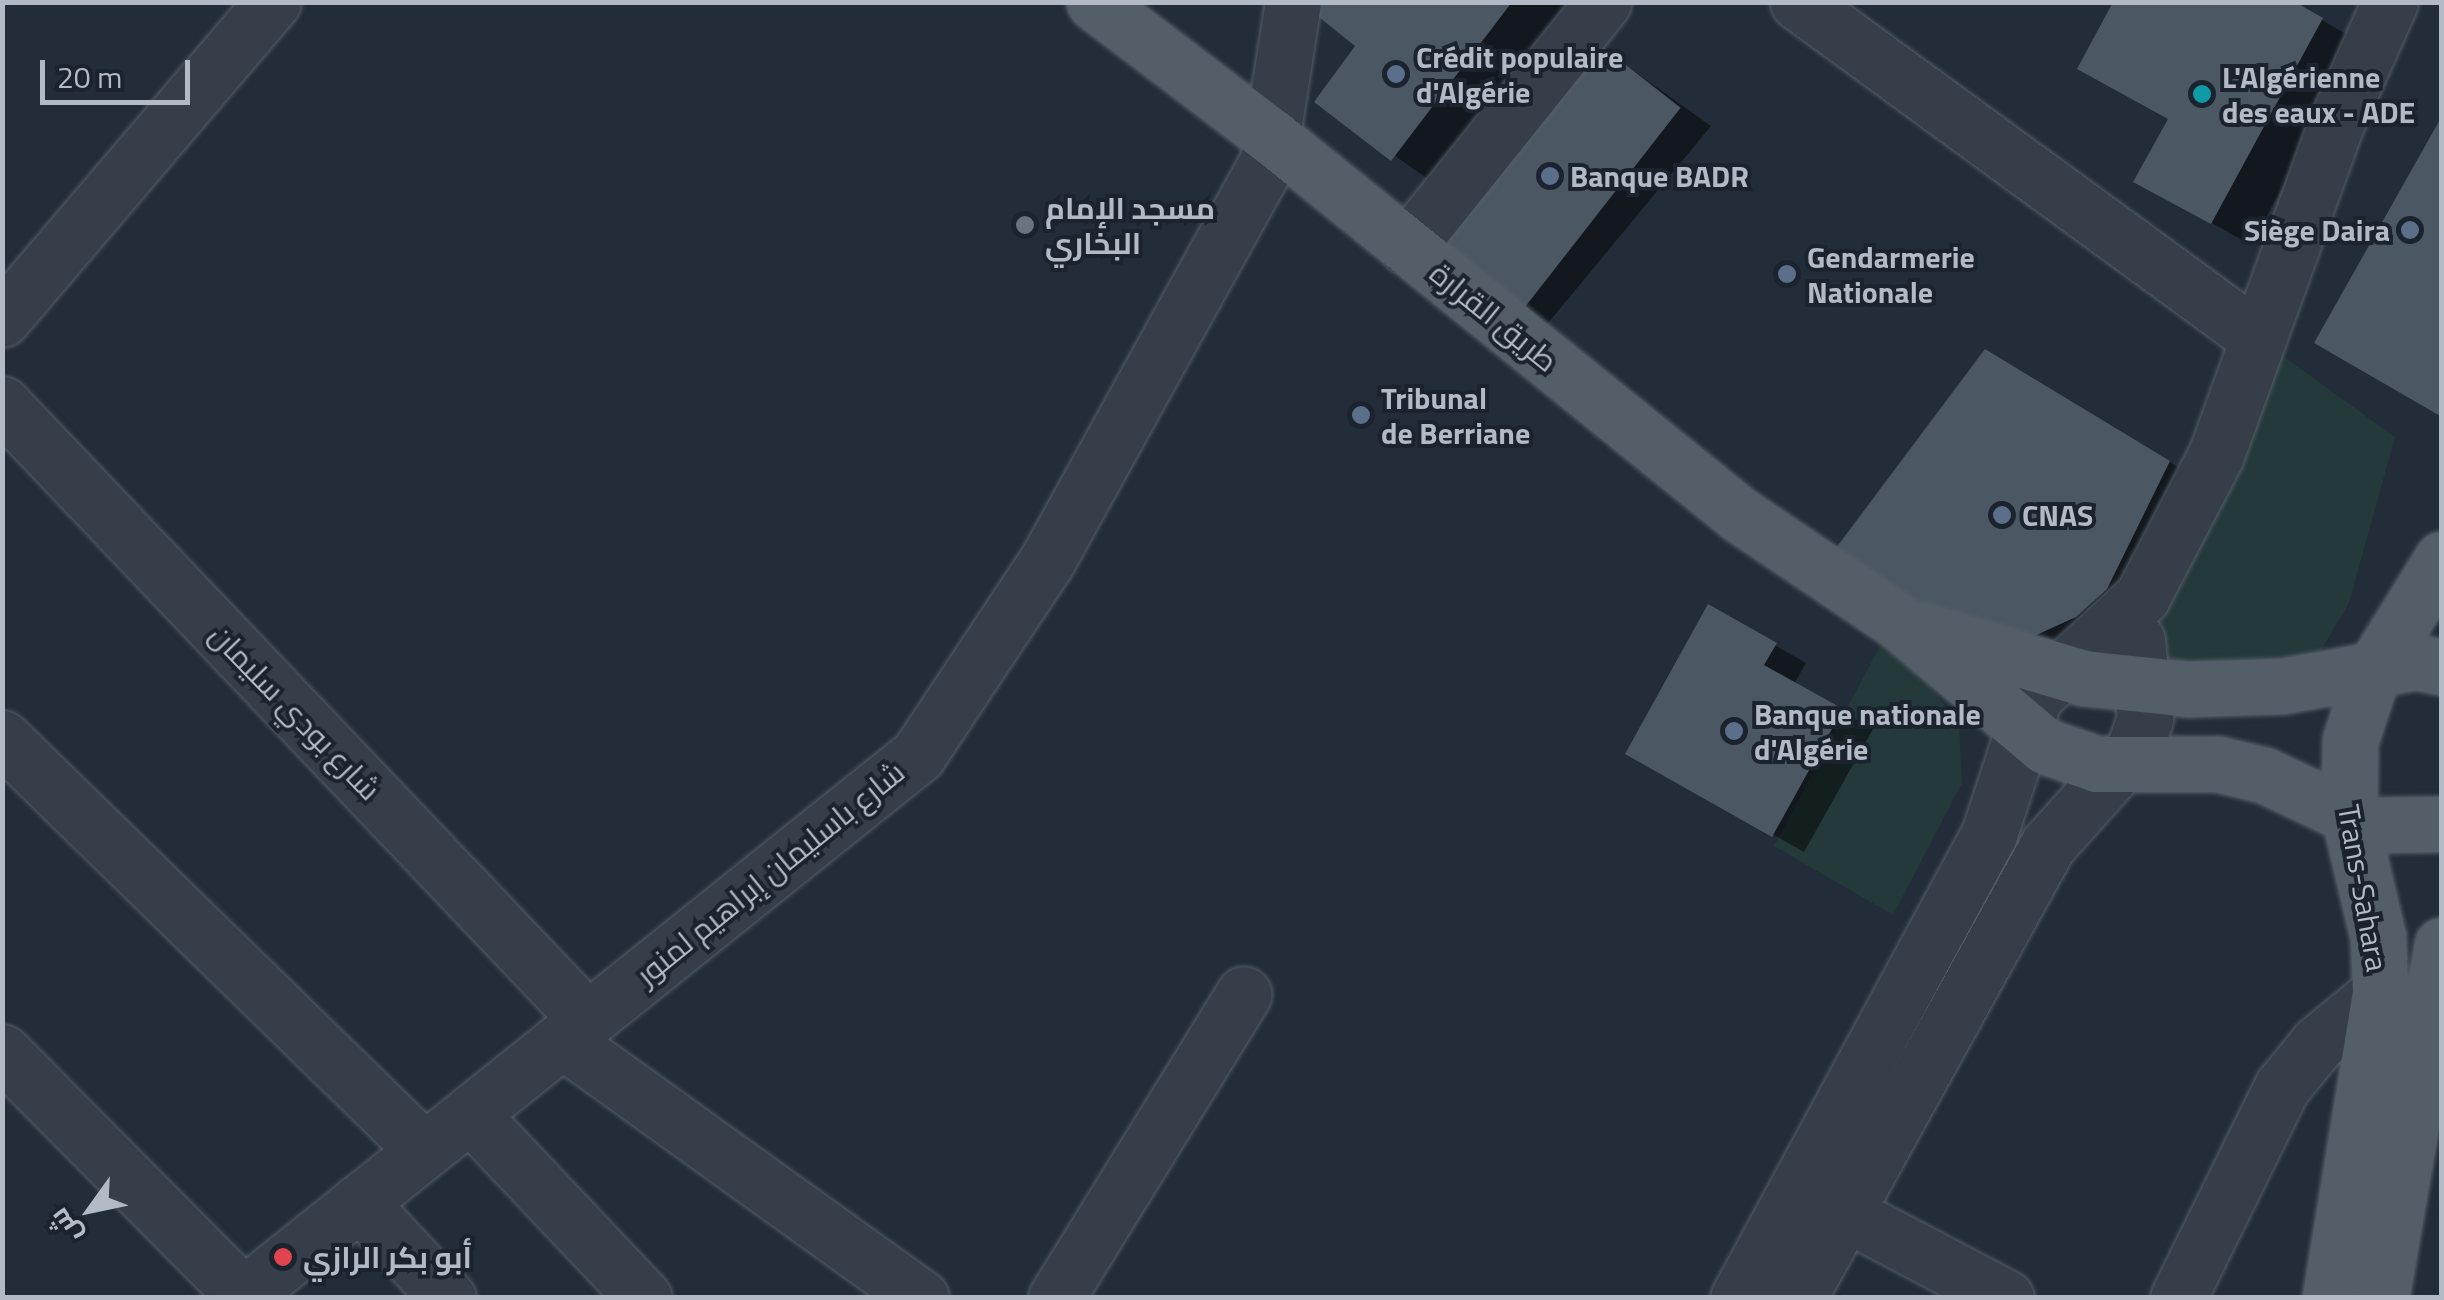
<!DOCTYPE html>
<html>
<head>
<meta charset="utf-8">
<style>
  body { margin:0 }
  #map { position:relative; width:2444px; height:1300px; overflow:hidden; background:#222d39; font-family:"Titillium Web",Cairo,sans-serif }
  div>[style] { position:absolute }
  .green>* { inset:0; background:#24393a }
  .shadow>* { inset:0; background:#0007 }
  .building>* { inset:0; background:#4b5864; transform-origin:0 0 }
  .roads { filter:drop-shadow(0 0 2px #545d67) drop-shadow(0 0 2px #545d67) }
  .minor>* { height:55px; margin:-27.5px; padding:0 27.5px; transform-origin:27.5px; border-radius:27.5px; background:#363f49 }
  .major>* { height:55px; margin:-27.5px; padding:0 27.5px; transform-origin:27.5px; border-radius:27.5px; background:#545e69 }
  .dots>* { width:28px; height:28px; translate:-50% -50%; box-sizing:border-box; border:5px solid #1b242e; border-radius:50% }
  span { translate:-50% -50%; white-space:nowrap; text-align:center; line-height:1.15; -webkit-text-stroke:8px #1b242e; paint-order:stroke }
  .poi-label { font-size:30px; color:#b1bac5; font-weight:700 }
  .left { translate:0 -50%; text-align:left }
  .right { translate:-100% -50%; text-align:right }
  .street-label { font-size:30px; color:#b1bac5 }
  .frame { position:absolute; inset:0; border:5px solid #b1bac5; pointer-events:none }
  .north { position:absolute; left:40px; top:1160px; width:100px; height:100px; -webkit-text-stroke:8px #1b242e; paint-order:stroke; rotate:237deg; font-size:28px; font-weight:700; line-height:40px; text-align:center; color:#b1bac5 }
  .north::after { content:''; display:block; margin:auto; width:35px; height:45px; background:#b1bac5; clip-path:polygon(50% 0,100% 100%,50% 72%,0 100%) }
  .scale { position:absolute; left:40px; top:60px; width:150px; height:45px; box-sizing:border-box; border:5px solid #b1bac5; border-top:0; padding-left:12px; font-size:30px; line-height:35px; white-space:nowrap; color:#b1bac5; -webkit-text-stroke:8px #1b242e; paint-order:stroke }
</style>
</head>
<body>
<div id="map">
  <div class="green">
    <div style="clip-path:polygon(2258px 338px,2395px 437px,2349px 603px,2321px 650px,2274px 673px,2168px 666px,2129px 602px)"></div>
    <div style="clip-path:polygon(1889px 629px,1959px 725px,1962px 783px,1893px 915px,1774px 846px)"></div>
  </div>
  <div class="shadow">
    <div style="clip-path:polygon(1305px 2px,1568px 2px,1432px 182px,1318px 101px,1359px 45px)"></div>
    <div style="clip-path:polygon(2322px 20px,2361px 43px,2251px 245px,2176px 203px)"></div>
    <div style="clip-path:polygon(1590px 40px,1711px 126px,1539px 334px,1508px 316px)"></div>
    <div style="clip-path:polygon(2025px 375px,2208px 485px,2044px 671px,1946px 638px)"></div>
    <div style="clip-path:polygon(1709px 608px,1806px 663px,1794px 684px,1873px 729px,1804px 852px,1629px 753px)"></div>
  </div>
  <div class="building">
    <div style="clip-path:polygon(1300px 2px,1512px 2px,1391px 161px,1314px 102px,1355px 46px)"></div>
    <div style="clip-path:polygon(2113px 2px,2295px 2px,2323px 18px,2211px 224px,2133px 182px,2168px 119px,2077px 69px)"></div>
    <div style="left:1590px;top:37px;width:115px;height:268px;rotate:38deg"></div>
    <div style="clip-path:polygon(2442px 116px,2442px 417px,2314px 343px)"></div>
    <div style="clip-path:polygon(1985px 349px,2170px 461px,2107px 589px,2076px 617px,2003px 650px,1821px 568px)"></div>
    <div style="clip-path:polygon(1708px 604px,1777px 643px,1764px 665px,1843px 709px,1772px 837px,1625px 754px)"></div>
  </div>
  <div class="roads">
    <div class="minor">
      <div style="left:1798px;top:2px;width:570px;rotate:36.15deg"></div>
      <div style="left:1407px;top:247px;width:314px;rotate:-51.3deg"></div>
      <div style="left:2px;top:319px;width:417px;rotate:-49.5deg"></div>
      <div style="left:2px;top:404px;width:849px;rotate:46.43deg"></div>
      <div style="left:2px;top:738px;width:590px;rotate:44.31deg"></div>
      <div style="left:562px;top:1040px;width:442px;rotate:35.7deg"></div>
      <div style="left:2px;top:1052px;width:342px;rotate:45.2deg"></div>
      <div style="left:470px;top:1114px;width:253px;rotate:46.6deg"></div>
      <div style="left:359px;top:1202px;width:131px;rotate:47.2deg"></div>
      <div style="left:1845px;top:1213px;width:182px;rotate:27.8deg"></div>
      <div style="left:240px;top:1298px;width:869px;rotate:-38.69deg"></div>
      <div style="left:918px;top:755px;width:233px;rotate:-56.4deg"></div>
      <div style="left:1047px;top:561px;width:457px;rotate:-61.1deg"></div>
      <div style="left:1268px;top:161px;width:161px;rotate:-81.1deg"></div>
      <div style="left:1056px;top:1298px;width:357px;rotate:-58.3deg"></div>
      <div style="left:1738px;top:1298px;width:528px;rotate:-61.59deg"></div>
      <div style="left:1989px;top:834px;width:144px;rotate:-71.8deg"></div>
      <div style="left:2034px;top:697px;width:147px;rotate:-42.8deg"></div>
      <div style="left:2142px;top:597px;width:160px;rotate:-62.5deg"></div>
      <div style="left:2216px;top:455px;width:355px;rotate:-70.1deg"></div>
      <div style="left:2337px;top:121px;width:130px;rotate:-66deg"></div>
      <div style="left:1798px;top:1298px;width:517px;rotate:-61.11deg"></div>
      <div style="left:2048px;top:845px;width:129px;rotate:-48.1deg"></div>
      <div style="left:2134px;top:749px;width:33px;rotate:-70deg"></div>
      <div style="left:2145px;top:718px;width:78px;rotate:-95.9deg"></div>
      <div style="left:2178px;top:1298px;width:235px;rotate:-63.8deg"></div>
      <div style="left:2282px;top:1087px;width:57px;rotate:-50.7deg"></div>
      <div style="left:2318px;top:1043px;width:80px;rotate:-39.4deg"></div>
    </div>
    <div class="major">
      <div style="left:1094px;top:2px;width:223px;rotate:37.2deg"></div>
      <div style="left:1272px;top:137px;width:602px;rotate:38.93deg"></div>
      <div style="left:1740px;top:515px;width:193px;rotate:34deg"></div>
      <div style="left:1900px;top:623px;width:190px;rotate:40.3deg"></div>
      <div style="left:2045px;top:746px;width:55px;rotate:19.1deg"></div>
      <div style="left:2097px;top:764px;width:121px"></div>
      <div style="left:2218px;top:764px;width:47px;rotate:13.4deg"></div>
      <div style="left:2264px;top:775px;width:117px;rotate:25.3deg"></div>
      <div style="left:2370px;top:825px;width:72px;rotate:-0.8deg"></div>
      <div style="left:1925px;top:631px;width:166px;rotate:16.5deg"></div>
      <div style="left:2084px;top:678px;width:105px;rotate:6deg"></div>
      <div style="left:2188px;top:689px;width:94px;rotate:-1.8deg"></div>
      <div style="left:2282px;top:686px;width:136px;rotate:-10.2deg"></div>
      <div style="left:2416px;top:662px;width:26px;rotate:11deg"></div>
      <div style="left:2330px;top:1298px;width:310px;rotate:-80.7deg"></div>
      <div style="left:2380px;top:992px;width:55px;rotate:-92.1deg"></div>
      <div style="left:2378px;top:937px;width:124px;rotate:-103.5deg"></div>
      <div style="left:2349px;top:816px;width:75px;rotate:-89.2deg"></div>
      <div style="left:2350px;top:741px;width:76px;rotate:-71.6deg"></div>
      <div style="left:2374px;top:669px;width:129px;rotate:-58.3deg"></div>
      <div style="left:2381px;top:1298px;width:358px;rotate:-80.2deg"></div>
    </div>
  </div>
  <div class="dots">
    <div style="left:1396px;top:74px;background:#5c6f8a"></div>
    <div style="left:2202px;top:94px;background:#0f9aa8"></div>
    <div style="left:1550px;top:176px;background:#5c6f8a"></div>
    <div style="left:1025px;top:225px;background:#6b7280"></div>
    <div style="left:2410px;top:230px;background:#5c6f8a"></div>
    <div style="left:1787px;top:274px;background:#5c6f8a"></div>
    <div style="left:1361px;top:415px;background:#5c6f8a"></div>
    <div style="left:2002px;top:515px;background:#5c6f8a"></div>
    <div style="left:1734px;top:731px;background:#5c6f8a"></div>
    <div style="left:283px;top:1257px;background:#e0444e"></div>
  </div>
  <div class="poi-label">
    <span class="left" style="left:1416px;top:74px">Crédit populaire<br>d'Algérie</span>
    <span class="left" style="left:2222px;top:94px">L'Algérienne<br>des eaux - ADE</span>
    <span class="left" style="left:1570px;top:176px">Banque BADR</span>
    <span class="left" style="left:1045px;top:225px">مسجد الإمام<br>البخاري</span>
    <span class="right" style="left:2390px;top:230px">Siège Daira</span>
    <span class="left" style="left:1807px;top:274px">Gendarmerie<br>Nationale</span>
    <span class="left" style="left:1381px;top:415px">Tribunal<br>de Berriane</span>
    <span class="left" style="left:2022px;top:515px">CNAS</span>
    <span class="left" style="left:1754px;top:731px">Banque nationale<br>d'Algérie</span>
    <span class="left" style="left:303px;top:1257px">أبو بكر الرازي</span>
  </div>
  <div class="street-label">
    <span style="left:1494px;top:317px;rotate:39deg">طريق القرارة</span>
    <span style="left:295px;top:712px;rotate:46deg">شارع بودي سليمان</span>
    <span style="left:770px;top:873px;rotate:-39deg">شارع باسليمان إبراهيم لمنور</span>
    <span style="left:2363px;top:888px;rotate:80deg">Trans-Sahara</span>
  </div>
  <div class="frame"></div>
  <div class="north">ش</div>
  <div class="scale">20 m</div>
</div>
</body>
</html>
